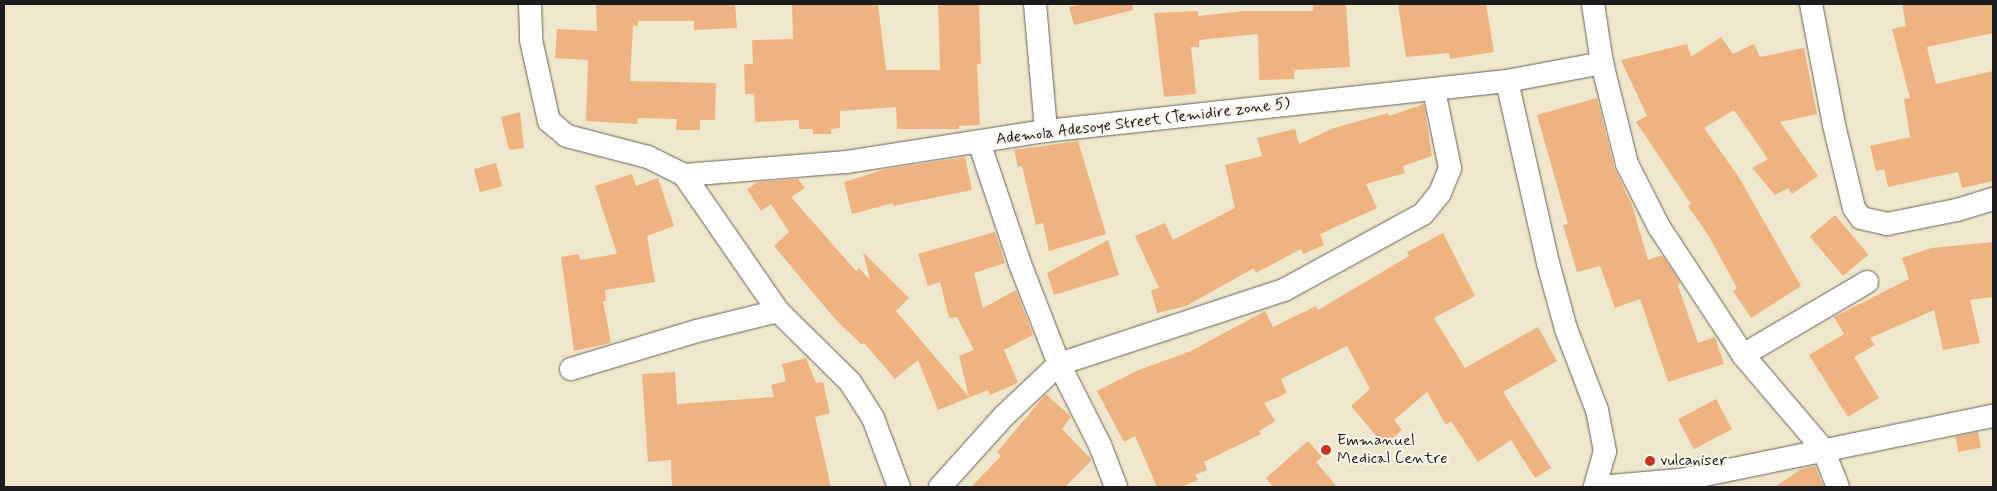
<!DOCTYPE html>
<html>
<head>
<meta charset="utf-8">
<style>
  body { margin:0 }
  #map { position:relative; width:1997px; height:491px; overflow:hidden; background:#efe7cb; font-family:Mynerve,sans-serif }
  div>[style] { position:absolute }
  .building>* { inset:0; background:#efb382; transform-origin:0 0 }
  .roads { filter:drop-shadow(0 0 1px #666359) drop-shadow(0 0 1px #666359) }
  .minor>* { height:22px; margin:-11px; padding:0 11px; transform-origin:11px; border-radius:11px; background:#fff }
  .dots>* { width:14px; height:14px; translate:-50% -50%; box-sizing:border-box; border:2px solid #fbf7ec; border-radius:50% }
  span { translate:-50% -50%; white-space:nowrap; text-align:center; line-height:1.15; -webkit-text-stroke:4px #fbf7ec; paint-order:stroke }
  .street-label { font-size:16px; color:#1c1c1c }
  .poi-label { font-size:16px; color:#1c1c1c }
  .left { translate:0 -50%; text-align:left }
  .frame { position:absolute; inset:0; border:5px solid #1c1c1c; pointer-events:none }
</style>
</head>
<body>
<div id="map">
  <div class="building">
    <div style="clip-path:polygon(596px 4px,735px 4px,737px 28px,694px 30px,694px 21px,638px 21px,638px 26px,633px 26px,630px 81px,716px 83px,715px 120px,700px 120px,700px 130px,676px 130px,677px 119px,638px 118px,637px 124px,586px 121px,588px 60px,555px 58px,557px 29px,597px 31px)"></div>
    <div style="clip-path:polygon(792px 4px,878px 4px,886px 70px,940px 70px,938px 4px,979px 4px,981px 64px,977px 64px,980px 125px,959px 126px,959px 129px,897px 129px,896px 107px,840px 111px,840px 128px,831px 129px,831px 134px,813px 134px,813px 129px,799px 129px,799px 120px,755px 122px,754px 94px,745px 94px,744px 64px,753px 64px,752px 40px,793px 39px)"></div>
    <div style="clip-path:polygon(1081px 4px,1132px 4px,1133px 10px,1074px 25px,1069px 7px)"></div>
    <div style="clip-path:polygon(1313px 4px,1346px 4px,1350px 67px,1294px 70px,1294px 79px,1259px 80px,1258px 34px,1199px 40px,1199px 47px,1191px 47px,1196px 94px,1164px 97px,1154px 13px,1198px 11px,1198px 16px,1244px 11px,1313px 11px)"></div>
    <div style="clip-path:polygon(1398px 4px,1486px 4px,1494px 52px,1450px 59px,1449px 53px,1406px 57px)"></div>
    <div style="clip-path:polygon(1902px 4px,1993px 4px,1993px 33px,1927px 47px,1936px 84px,1993px 71px,1993px 181px,1962px 188px,1958px 172px,1888px 187px,1884px 169px,1876px 171px,1870px 146px,1910px 137px,1904px 99px,1910px 98px,1892px 29px,1906px 26px)"></div>
    <div style="clip-path:polygon(1721px 37px,1733px 54px,1754px 44px,1760px 57px,1804px 48px,1817px 114px,1780px 122px,1818px 176px,1792px 194px,1788px 188px,1775px 195px,1752px 168px,1768px 159px,1734px 110px,1704px 128px,1738px 176px,1801px 286px,1751px 318px,1733px 291px,1737px 288px,1708px 235px,1688px 206px,1691px 204px,1636px 122px,1647px 116px,1621px 60px,1687px 44px,1691px 57px)"></div>
    <div style="clip-path:polygon(1597px 98px,1614px 167px,1632px 205px,1648px 260px,1662px 255px,1680px 282px,1678px 286px,1698px 343px,1715px 337px,1724px 364px,1668px 382px,1640px 299px,1615px 308px,1600px 266px,1577px 272px,1563px 225px,1568px 224px,1537px 115px)"></div>
    <div style="clip-path:polygon(1424px 104px,1432px 156px,1403px 166px,1405px 173px,1366px 184px,1377px 208px,1320px 234px,1324px 245px,1303px 254px,1301px 249px,1256px 273px,1254px 268px,1186px 306px,1157px 313px,1151px 290px,1159px 288px,1135px 236px,1165px 223px,1173px 240px,1235px 208px,1225px 165px,1262px 156px,1257px 138px,1295px 129px,1299px 144px,1334px 128px,1388px 113px,1389px 116px)"></div>
    <div style="clip-path:polygon(520px 112px,524px 148px,509px 150px,501px 117px)"></div>
    <div style="clip-path:polygon(1078px 141px,1106px 234px,1049px 251px,1043px 223px,1036px 225px,1022px 166px,1018px 167px,1014px 150px)"></div>
    <div style="clip-path:polygon(965px 157px,972px 190px,893px 206px,893px 203px,852px 214px,844px 182px,886px 169px)"></div>
    <div style="left:496px;top:163px;width:24px;height:23px;rotate:75deg"></div>
    <div style="clip-path:polygon(632px 174px,636px 186px,658px 178px,674px 226px,647px 236px,655px 282px,605px 290px,606px 301px,603px 301px,611px 343px,574px 351px,561px 257px,579px 254px,580px 260px,617px 254px,595px 186px)"></div>
    <div style="clip-path:polygon(798px 179px,805px 188px,791px 197px,856px 271px,859px 268px,870px 280px,863px 252px,909px 298px,896px 311px,969px 397px,959px 356px,974px 350px,957px 317px,949px 318px,940px 282px,928px 286px,918px 254px,995px 232px,1005px 263px,974px 273px,983px 308px,1016px 290px,1033px 335px,1004px 350px,1018px 383px,990px 395px,988px 390px,938px 410px,918px 360px,895px 379px,864px 343px,862px 345px,836px 320px,774px 246px,789px 232px,771px 204px,761px 211px,747px 189px,758px 182px)"></div>
    <div style="left:1835px;top:215px;width:52px;height:33px;rotate:50deg"></div>
    <div style="clip-path:polygon(1443px 233px,1475px 296px,1434px 318px,1465px 368px,1538px 327px,1557px 361px,1503px 392px,1551px 468px,1535px 478px,1511px 440px,1478px 462px,1451px 421px,1446px 425px,1427px 392px,1394px 420px,1402px 430px,1384px 445px,1351px 406px,1370px 389px,1347px 346px,1281px 379px,1287px 393px,1264px 403px,1275px 421px,1259px 431px,1261px 434px,1204px 462px,1207px 470px,1195px 475px,1198px 480px,1181px 487px,1157px 487px,1135px 436px,1124px 442px,1097px 391px,1136px 371px,1191px 351px,1265px 311px,1273px 327px,1316px 306px,1318px 310px,1409px 256px,1407px 252px)"></div>
    <div style="clip-path:polygon(1108px 240px,1119px 275px,1054px 295px,1047px 273px)"></div>
    <div style="clip-path:polygon(1993px 242px,1993px 297px,1970px 300px,1980px 343px,1943px 350px,1934px 310px,1870px 338px,1875px 345px,1854px 357px,1879px 398px,1848px 417px,1809px 355px,1844px 334px,1834px 317px,1909px 279px,1902px 258px,1931px 248px)"></div>
    <div style="clip-path:polygon(806px 358px,816px 383px,823px 382px,830px 413px,815px 417px,831px 487px,672px 487px,671px 460px,648px 462px,642px 374px,675px 372px,677px 404px,774px 397px,771px 385px,786px 381px,782px 364px)"></div>
    <div style="clip-path:polygon(1046px 394px,1071px 417px,1062px 429px,1092px 460px,1065px 487px,971px 487px,1001px 456px,997px 452px)"></div>
    <div style="left:1716px;top:399px;width:34px;height:43px;rotate:62deg"></div>
    <div style="left:1978px;top:432px;width:16px;height:23px;rotate:79deg"></div>
    <div style="clip-path:polygon(1308px 441px,1322px 457px,1316px 462px,1337px 487px,1273px 487px,1266px 478px)"></div>
    <div style="clip-path:polygon(1815px 466px,1824px 487px,1775px 487px,1801px 469px)"></div>
  </div>
  <div class="roads">
    <div class="minor">
      <div style="left:530px;top:4px;width:36px;rotate:88deg"></div>
      <div style="left:531px;top:40px;width:83px;rotate:77.5deg"></div>
      <div style="left:549px;top:121px;width:23px;rotate:40deg"></div>
      <div style="left:567px;top:136px;width:84px;rotate:14.5deg"></div>
      <div style="left:648px;top:157px;width:40px;rotate:26.6deg"></div>
      <div style="left:684px;top:175px;width:165px;rotate:55.3deg"></div>
      <div style="left:778px;top:311px;width:101px;rotate:44.6deg"></div>
      <div style="left:850px;top:382px;width:43px;rotate:57.4deg"></div>
      <div style="left:873px;top:418px;width:74px;rotate:69.4deg"></div>
      <div style="left:1035px;top:4px;width:127px;rotate:85deg"></div>
      <div style="left:1593px;top:4px;width:60px;rotate:81.3deg"></div>
      <div style="left:1602px;top:63px;width:104px;rotate:76.1deg"></div>
      <div style="left:1627px;top:164px;width:71px;rotate:63.1deg"></div>
      <div style="left:1659px;top:227px;width:153px;rotate:56.7deg"></div>
      <div style="left:1743px;top:355px;width:123px;rotate:49.6deg"></div>
      <div style="left:1823px;top:449px;width:41px;rotate:68.5deg"></div>
      <div style="left:1811px;top:4px;width:123px;rotate:79.2deg"></div>
      <div style="left:1834px;top:125px;width:85px;rotate:76.5deg"></div>
      <div style="left:1854px;top:208px;width:12px;rotate:55deg"></div>
      <div style="left:1861px;top:218px;width:27px;rotate:13deg"></div>
      <div style="left:1887px;top:224px;width:71px;rotate:-11.3deg"></div>
      <div style="left:1957px;top:210px;width:38px;rotate:-17deg"></div>
      <div style="left:1507px;top:81px;width:187px;rotate:77.3deg"></div>
      <div style="left:1548px;top:263px;width:68px;rotate:74.7deg"></div>
      <div style="left:1566px;top:329px;width:87px;rotate:69.1deg"></div>
      <div style="left:1597px;top:410px;width:42px;rotate:79deg"></div>
      <div style="left:1605px;top:451px;width:37px;rotate:106deg"></div>
      <div style="left:979px;top:142px;width:129px;rotate:71.4deg"></div>
      <div style="left:1020px;top:264px;width:107px;rotate:68.7deg"></div>
      <div style="left:1059px;top:364px;width:91px;rotate:63.2deg"></div>
      <div style="left:1100px;top:445px;width:45px;rotate:69.1deg"></div>
      <div style="left:684px;top:175px;width:164px;rotate:-4.6deg"></div>
      <div style="left:847px;top:162px;width:201px;rotate:-8.9deg"></div>
      <div style="left:1046px;top:131px;width:464px;rotate:-6.2deg"></div>
      <div style="left:1507px;top:81px;width:97px;rotate:-10.7deg"></div>
      <div style="left:1743px;top:355px;width:144px;rotate:-30.5deg"></div>
      <div style="left:571px;top:369px;width:132px;rotate:-16.8deg"></div>
      <div style="left:697px;top:331px;width:83px;rotate:-13.9deg"></div>
      <div style="left:940px;top:487px;width:96px;rotate:-48deg"></div>
      <div style="left:1004px;top:416px;width:76px;rotate:-43.4deg"></div>
      <div style="left:1059px;top:364px;width:237px;rotate:-18.2deg"></div>
      <div style="left:1284px;top:290px;width:158px;rotate:-28.7deg"></div>
      <div style="left:1423px;top:214px;width:27px;rotate:-51deg"></div>
      <div style="left:1440px;top:193px;width:27px;rotate:-68deg"></div>
      <div style="left:1450px;top:168px;width:80px;rotate:-101.6deg"></div>
      <div style="left:1599px;top:487px;width:81px;rotate:-4.9deg"></div>
      <div style="left:1680px;top:480px;width:319px;rotate:-11.6deg"></div>
    </div>
  </div>
  <div class="dots">
    <div style="left:1326px;top:450px;background:#c8321e"></div>
    <div style="left:1650px;top:461px;background:#c8321e"></div>
  </div>
  <div class="street-label">
    <span style="left:1143px;top:122px;rotate:-7deg">Ademola Adesoye Street (Temidire zone 5)</span>
  </div>
  <div class="poi-label">
    <span class="left" style="left:1337px;top:450px">Emmanuel<br>Medical Centre</span>
    <span class="left" style="left:1660px;top:461px">vulcaniser</span>
  </div>
  <div class="frame"></div>
</div>
</body>
</html>
